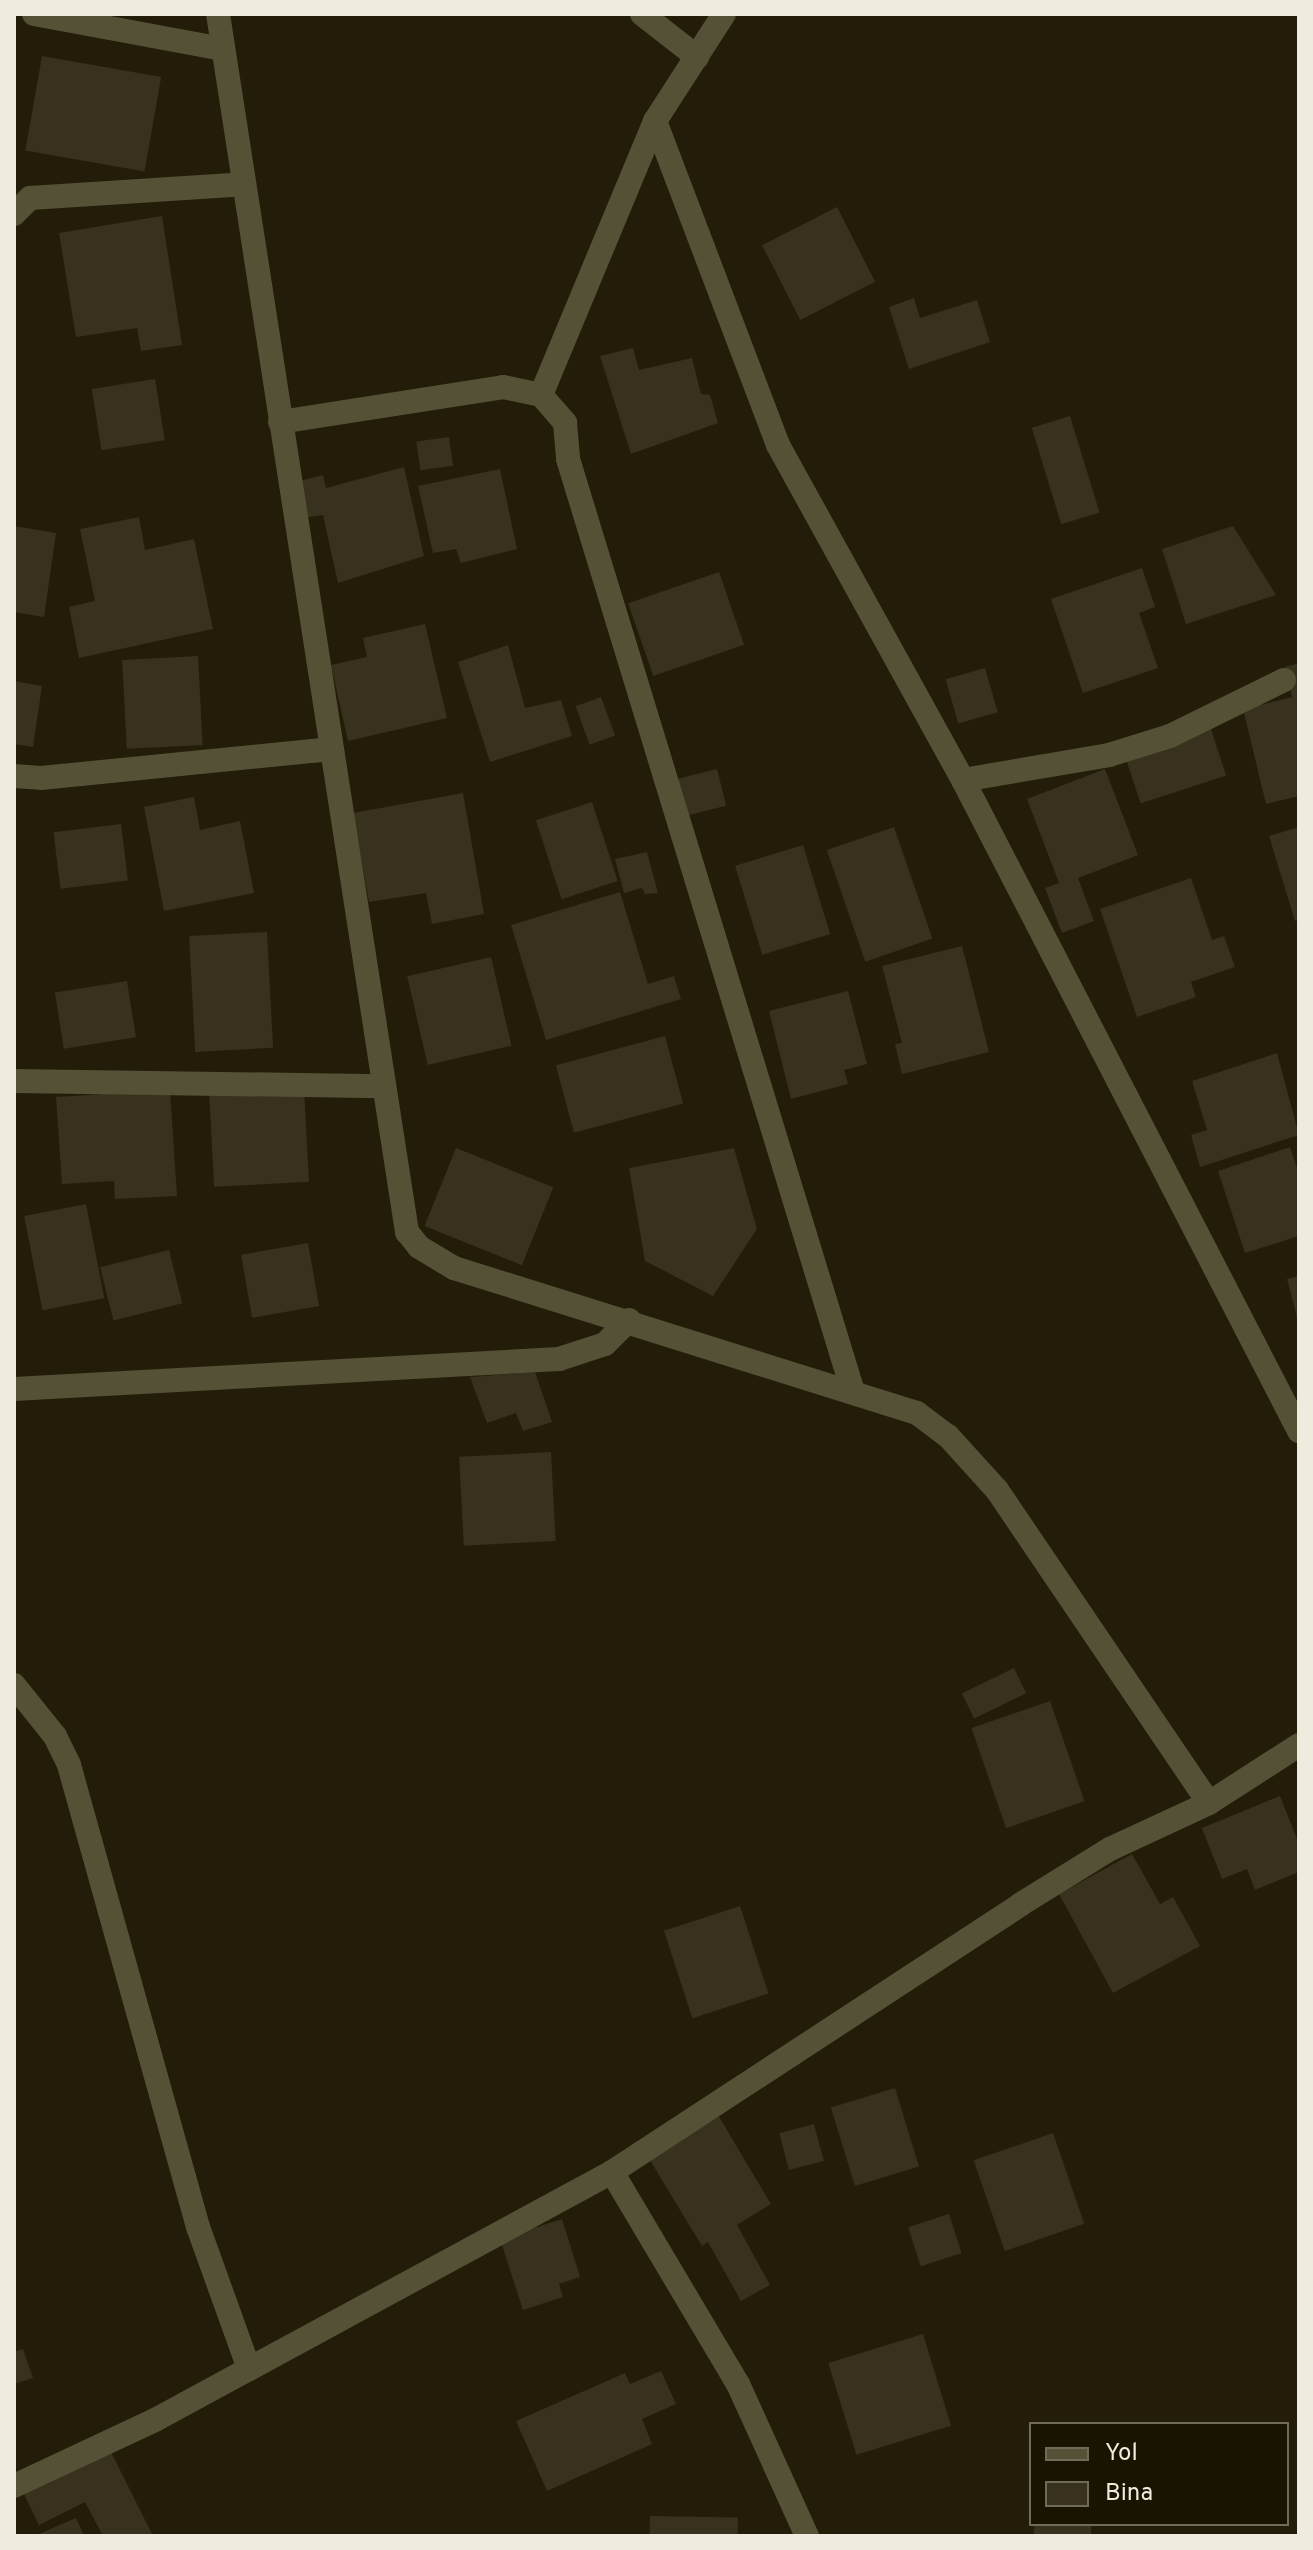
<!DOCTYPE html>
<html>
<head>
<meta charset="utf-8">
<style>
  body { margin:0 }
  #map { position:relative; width:1313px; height:2550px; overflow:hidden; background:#221c08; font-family:Overpass,sans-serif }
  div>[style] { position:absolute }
  .building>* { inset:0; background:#38311d; transform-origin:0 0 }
  .minor>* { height:24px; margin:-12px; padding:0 12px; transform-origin:12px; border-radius:12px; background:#545136 }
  span { translate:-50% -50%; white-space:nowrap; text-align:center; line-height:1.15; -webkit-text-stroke:6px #191302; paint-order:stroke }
  .frame { position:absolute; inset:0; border:16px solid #efecdf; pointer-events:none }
  .legend { position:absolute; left:1029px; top:2422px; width:260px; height:104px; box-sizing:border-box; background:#191302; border:2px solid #6f6a5a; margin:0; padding:10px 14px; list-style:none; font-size:24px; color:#efecdf }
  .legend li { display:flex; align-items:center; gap:16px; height:40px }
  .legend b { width:40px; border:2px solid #6f6a5a }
</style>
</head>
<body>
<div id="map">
  <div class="building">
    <div style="left:42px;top:56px;width:121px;height:96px;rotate:10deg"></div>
    <div style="left:837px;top:207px;width:84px;height:84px;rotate:63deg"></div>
    <div style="clip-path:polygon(162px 216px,182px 345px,141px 351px,137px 328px,76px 337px,59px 233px)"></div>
    <div style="clip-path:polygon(914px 298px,920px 318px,977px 300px,990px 342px,909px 369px,889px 307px)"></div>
    <div style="clip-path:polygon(633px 348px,639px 370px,692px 358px,701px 394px,710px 395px,718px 423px,631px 454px,600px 356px)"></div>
    <div style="left:155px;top:379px;width:62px;height:64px;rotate:81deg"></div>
    <div style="left:1070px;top:416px;width:101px;height:40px;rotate:73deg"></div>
    <div style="left:449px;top:437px;width:29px;height:33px;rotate:82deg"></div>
    <div style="clip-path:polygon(404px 467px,424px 556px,338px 583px,323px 515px,302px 518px,300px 481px,323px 475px,326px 488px)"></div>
    <div style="clip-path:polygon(500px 469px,517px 549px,461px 563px,456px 549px,433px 553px,418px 486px)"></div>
    <div style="clip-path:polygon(139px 517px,145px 550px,194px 539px,213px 629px,79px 658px,69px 607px,95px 601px,80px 529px)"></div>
    <div style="clip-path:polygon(14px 526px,56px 533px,44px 617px,14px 612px)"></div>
    <div style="clip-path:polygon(1233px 526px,1276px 595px,1186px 624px,1162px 549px)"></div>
    <div style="clip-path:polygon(1142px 568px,1155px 607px,1139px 613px,1158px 668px,1083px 693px,1051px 599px)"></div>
    <div style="left:719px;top:572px;width:77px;height:96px;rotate:71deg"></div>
    <div style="clip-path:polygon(425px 624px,447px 718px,348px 741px,331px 665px,367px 657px,363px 638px)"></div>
    <div style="clip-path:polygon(508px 645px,525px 708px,561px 700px,572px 736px,490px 762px,458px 662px)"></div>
    <div style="left:198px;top:656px;width:89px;height:76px;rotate:87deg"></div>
    <div style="clip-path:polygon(1299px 663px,1299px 796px,1266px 804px,1243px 709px,1292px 697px,1285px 667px)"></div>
    <div style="left:985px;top:668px;width:46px;height:41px;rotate:74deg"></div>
    <div style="clip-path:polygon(14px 681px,42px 686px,33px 747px,14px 744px)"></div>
    <div style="left:601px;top:697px;width:41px;height:27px;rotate:70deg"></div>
    <div style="left:1211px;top:729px;width:49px;height:90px;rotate:72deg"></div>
    <div style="left:717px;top:769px;width:38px;height:42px;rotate:76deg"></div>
    <div style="clip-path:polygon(1105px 769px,1138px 855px,1078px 878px,1094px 921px,1062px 933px,1045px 888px,1059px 883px,1027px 799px)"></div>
    <div style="clip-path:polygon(463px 793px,484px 914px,432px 924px,426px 893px,369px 902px,353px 813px)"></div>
    <div style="clip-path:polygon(194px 797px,200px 830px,240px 821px,254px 893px,164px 911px,144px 807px)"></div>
    <div style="left:592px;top:802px;width:83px;height:59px;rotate:72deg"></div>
    <div style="left:121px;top:824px;width:57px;height:68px;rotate:83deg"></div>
    <div style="left:894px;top:827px;width:118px;height:71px;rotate:71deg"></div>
    <div style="clip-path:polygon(1299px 827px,1299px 920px,1295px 921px,1269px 836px)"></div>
    <div style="left:803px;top:845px;width:93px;height:71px;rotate:73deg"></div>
    <div style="clip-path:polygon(647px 852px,658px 893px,645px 894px,642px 888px,624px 893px,615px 859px)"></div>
    <div style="clip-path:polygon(1191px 878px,1212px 940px,1224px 936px,1235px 967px,1191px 982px,1196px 997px,1137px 1017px,1100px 909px)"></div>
    <div style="clip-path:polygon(620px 892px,648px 984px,674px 976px,681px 999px,546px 1040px,511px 925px)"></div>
    <div style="left:267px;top:932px;width:116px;height:78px;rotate:87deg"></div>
    <div style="clip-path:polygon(962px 946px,989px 1052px,902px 1074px,895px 1044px,902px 1043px,882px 966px)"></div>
    <div style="left:491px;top:957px;width:91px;height:86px;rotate:77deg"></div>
    <div style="left:127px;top:981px;width:57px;height:73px;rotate:81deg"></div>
    <div style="clip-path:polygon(848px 991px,867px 1064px,844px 1070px,848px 1084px,791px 1099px,769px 1011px)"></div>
    <div style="left:665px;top:1036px;width:70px;height:113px;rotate:75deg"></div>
    <div style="clip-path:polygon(1277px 1053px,1299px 1135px,1200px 1167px,1191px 1135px,1207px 1130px,1192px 1081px)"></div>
    <div style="left:304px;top:1087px;width:95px;height:95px;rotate:87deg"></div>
    <div style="clip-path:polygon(170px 1090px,177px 1196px,115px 1199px,114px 1181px,62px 1184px,56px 1097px)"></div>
    <div style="clip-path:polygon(1290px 1147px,1299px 1174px,1299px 1236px,1245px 1253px,1218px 1171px)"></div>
    <div style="left:456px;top:1148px;width:105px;height:84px;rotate:22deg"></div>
    <div style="clip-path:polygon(734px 1148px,757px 1229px,713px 1296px,645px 1261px,629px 1168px)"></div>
    <div style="left:86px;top:1204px;width:96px;height:63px;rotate:79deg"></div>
    <div style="left:308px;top:1243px;width:64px;height:68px;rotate:80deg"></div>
    <div style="left:169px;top:1250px;width:55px;height:71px;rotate:76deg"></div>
    <div style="clip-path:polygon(1299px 1276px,1299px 1321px,1298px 1321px,1287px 1279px)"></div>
    <div style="clip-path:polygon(535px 1372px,552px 1422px,523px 1431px,516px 1413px,487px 1423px,470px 1377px)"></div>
    <div style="left:551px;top:1452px;width:89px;height:92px;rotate:87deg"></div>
    <div style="left:1014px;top:1668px;width:28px;height:58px;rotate:64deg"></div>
    <div style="left:1050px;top:1701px;width:106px;height:83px;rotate:71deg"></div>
    <div style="clip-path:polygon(1280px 1796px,1299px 1844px,1299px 1872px,1255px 1890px,1247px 1869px,1222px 1879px,1202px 1828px)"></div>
    <div style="clip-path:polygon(1132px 1854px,1160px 1904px,1173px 1897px,1200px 1946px,1113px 1993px,1059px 1894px)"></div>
    <div style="left:740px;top:1906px;width:92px;height:80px;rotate:72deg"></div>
    <div style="left:895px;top:2088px;width:82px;height:67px;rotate:73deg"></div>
    <div style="clip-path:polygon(718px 2115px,771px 2204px,737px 2225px,770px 2285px,741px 2301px,708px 2242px,702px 2246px,648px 2157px)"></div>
    <div style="left:814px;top:2124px;width:38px;height:36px;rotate:75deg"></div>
    <div style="left:1053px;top:2133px;width:96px;height:84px;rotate:71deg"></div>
    <div style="left:949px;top:2214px;width:41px;height:43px;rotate:72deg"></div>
    <div style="clip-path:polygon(562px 2219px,580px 2277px,559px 2284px,563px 2297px,523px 2310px,500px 2239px)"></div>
    <div style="left:923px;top:2334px;width:96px;height:99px;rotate:73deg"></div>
    <div style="clip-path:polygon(23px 2349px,33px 2378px,14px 2384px,14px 2352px)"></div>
    <div style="clip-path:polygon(661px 2371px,676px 2404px,642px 2419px,652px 2444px,547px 2491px,516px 2421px,625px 2373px,630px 2384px)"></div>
    <div style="clip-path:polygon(110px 2450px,153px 2536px,103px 2536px,85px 2502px,39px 2525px,24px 2494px)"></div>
    <div style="left:650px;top:2516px;width:88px;height:20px;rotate:1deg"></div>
    <div style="clip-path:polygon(76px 2518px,84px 2536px,34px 2536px)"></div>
    <div style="left:1034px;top:2524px;width:57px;height:12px"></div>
  </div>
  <div class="minor">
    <div style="left:34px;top:14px;width:192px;rotate:10.5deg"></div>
    <div style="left:218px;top:14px;width:1233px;rotate:81.18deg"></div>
    <div style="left:407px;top:1232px;width:19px;rotate:51deg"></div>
    <div style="left:419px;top:1247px;width:41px;rotate:31deg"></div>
    <div style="left:454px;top:1268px;width:485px;rotate:17.4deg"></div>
    <div style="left:917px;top:1413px;width:39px;rotate:37deg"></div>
    <div style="left:948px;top:1436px;width:73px;rotate:47.8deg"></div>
    <div style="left:997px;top:1490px;width:378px;rotate:55.9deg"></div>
    <div style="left:642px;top:14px;width:70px;rotate:38deg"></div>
    <div style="left:655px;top:121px;width:347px;rotate:69.2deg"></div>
    <div style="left:778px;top:445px;width:383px;rotate:61.1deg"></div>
    <div style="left:963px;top:780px;width:733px;rotate:62.7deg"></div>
    <div style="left:14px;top:214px;width:23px;rotate:-45deg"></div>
    <div style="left:30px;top:198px;width:214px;rotate:-3.7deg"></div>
    <div style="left:541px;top:395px;width:297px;rotate:-67.4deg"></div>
    <div style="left:655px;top:121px;width:127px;rotate:-57.2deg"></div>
    <div style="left:280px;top:422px;width:226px;rotate:-8.9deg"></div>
    <div style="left:503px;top:387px;width:39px;rotate:12deg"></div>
    <div style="left:541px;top:395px;width:37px;rotate:49deg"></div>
    <div style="left:565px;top:423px;width:36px;rotate:85deg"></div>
    <div style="left:568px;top:459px;width:976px;rotate:73.01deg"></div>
    <div style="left:14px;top:776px;width:27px;rotate:4deg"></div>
    <div style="left:41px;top:778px;width:290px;rotate:-5.7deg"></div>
    <div style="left:963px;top:780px;width:148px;rotate:-9.7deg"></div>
    <div style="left:1109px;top:755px;width:64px;rotate:-17.3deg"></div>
    <div style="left:1170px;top:736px;width:127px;rotate:-26.2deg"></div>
    <div style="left:14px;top:1081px;width:368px;rotate:0.8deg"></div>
    <div style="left:14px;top:1389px;width:546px;rotate:-3.15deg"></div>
    <div style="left:559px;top:1359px;width:48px;rotate:-18.1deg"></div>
    <div style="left:605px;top:1344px;width:34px;rotate:-45deg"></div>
    <div style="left:14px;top:1685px;width:65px;rotate:51.2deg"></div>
    <div style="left:55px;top:1736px;width:32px;rotate:64deg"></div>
    <div style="left:69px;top:1765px;width:480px;rotate:74.4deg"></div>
    <div style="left:198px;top:2227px;width:151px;rotate:70.2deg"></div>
    <div style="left:612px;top:2172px;width:247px;rotate:59.3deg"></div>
    <div style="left:738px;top:2384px;width:167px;rotate:65.6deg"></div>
    <div style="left:14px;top:2486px;width:156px;rotate:-25.1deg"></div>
    <div style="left:155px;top:2420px;width:520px;rotate:-28.49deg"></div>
    <div style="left:612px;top:2172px;width:489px;rotate:-33.2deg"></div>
    <div style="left:1021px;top:1904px;width:105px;rotate:-31.7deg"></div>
    <div style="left:1110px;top:1849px;width:109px;rotate:-24.9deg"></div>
    <div style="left:1209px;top:1803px;width:107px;rotate:-32.8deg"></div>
  </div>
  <div class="frame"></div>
  <ul class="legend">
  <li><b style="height:10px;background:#545136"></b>Yol</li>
  <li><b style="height:22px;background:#38311d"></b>Bina</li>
  </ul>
</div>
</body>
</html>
